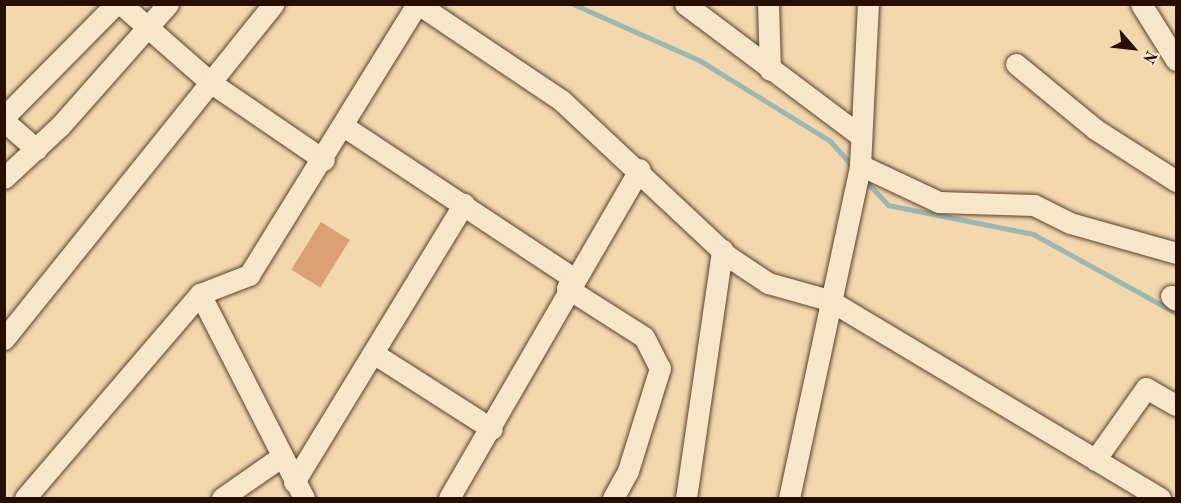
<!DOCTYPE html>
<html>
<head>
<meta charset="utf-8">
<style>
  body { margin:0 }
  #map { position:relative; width:1181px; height:503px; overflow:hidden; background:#f3d8ae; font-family:"Old Standard TT",serif }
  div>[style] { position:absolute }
  .stream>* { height:5px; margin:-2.5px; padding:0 2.5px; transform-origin:2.5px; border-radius:2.5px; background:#9db8b2 }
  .building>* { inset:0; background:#dba073; transform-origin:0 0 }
  .roads { filter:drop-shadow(0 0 2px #5b402c) drop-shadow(0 0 2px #5b402c) }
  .minor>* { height:21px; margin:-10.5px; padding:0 10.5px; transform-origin:10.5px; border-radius:10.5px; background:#f7e6ca }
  span { translate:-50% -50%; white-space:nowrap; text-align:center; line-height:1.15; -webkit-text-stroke:6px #f7e6ca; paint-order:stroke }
  .frame { position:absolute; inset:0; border:6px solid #280e01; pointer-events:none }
  .north { position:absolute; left:1103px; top:18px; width:60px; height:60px; -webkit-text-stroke:4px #f7e6ca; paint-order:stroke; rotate:118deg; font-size:16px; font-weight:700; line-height:24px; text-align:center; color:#280e01 }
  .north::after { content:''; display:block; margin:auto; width:21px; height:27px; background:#280e01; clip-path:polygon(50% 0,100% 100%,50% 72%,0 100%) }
</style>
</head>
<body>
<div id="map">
  <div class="stream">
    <div style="left:573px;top:4px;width:138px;rotate:24deg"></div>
    <div style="left:699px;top:60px;width:154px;rotate:31.7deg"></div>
    <div style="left:830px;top:141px;width:36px;rotate:48deg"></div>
    <div style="left:862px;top:177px;width:38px;rotate:47deg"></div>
    <div style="left:888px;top:205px;width:148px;rotate:11.3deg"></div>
    <div style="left:1033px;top:234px;width:163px;rotate:28.9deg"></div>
  </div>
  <div class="building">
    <div style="left:321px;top:222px;width:34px;height:56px;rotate:32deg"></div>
  </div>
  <div class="roads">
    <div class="minor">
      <div style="left:121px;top:4px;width:118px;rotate:41.2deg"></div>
      <div style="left:210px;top:82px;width:138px;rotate:34.4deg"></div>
      <div style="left:418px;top:4px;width:172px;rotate:33.9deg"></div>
      <div style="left:561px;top:100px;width:230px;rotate:43.1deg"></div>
      <div style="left:729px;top:257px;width:47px;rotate:33.7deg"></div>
      <div style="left:768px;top:283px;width:63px;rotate:15.6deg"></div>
      <div style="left:829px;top:300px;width:386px;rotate:30.9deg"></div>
      <div style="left:685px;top:4px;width:220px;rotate:36.9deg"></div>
      <div style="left:768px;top:4px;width:66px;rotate:88.3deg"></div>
      <div style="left:1141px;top:4px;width:66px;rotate:58deg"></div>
      <div style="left:1016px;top:64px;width:102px;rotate:39.4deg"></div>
      <div style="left:1095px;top:129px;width:96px;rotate:32.7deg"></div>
      <div style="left:4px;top:117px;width:159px;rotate:-45.3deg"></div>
      <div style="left:4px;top:121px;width:43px;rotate:41.2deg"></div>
      <div style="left:345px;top:127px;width:273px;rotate:33.5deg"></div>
      <div style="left:860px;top:165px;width:87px;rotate:25.1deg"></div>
      <div style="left:939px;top:202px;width:95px;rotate:1.8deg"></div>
      <div style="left:1034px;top:205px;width:40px;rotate:26.6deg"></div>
      <div style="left:1070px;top:223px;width:110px;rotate:15.8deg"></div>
      <div style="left:4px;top:178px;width:76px;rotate:-42.9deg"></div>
      <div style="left:60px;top:126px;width:163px;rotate:-48.5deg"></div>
      <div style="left:567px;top:288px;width:91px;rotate:32.5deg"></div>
      <div style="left:644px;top:337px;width:35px;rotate:63deg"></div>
      <div style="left:660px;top:368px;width:108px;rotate:107.3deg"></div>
      <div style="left:628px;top:471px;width:31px;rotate:119deg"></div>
      <div style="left:200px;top:294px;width:53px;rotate:-21.2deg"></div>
      <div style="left:249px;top:275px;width:319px;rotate:-58.2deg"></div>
      <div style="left:1171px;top:296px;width:6px;rotate:39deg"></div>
      <div style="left:4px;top:339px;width:430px;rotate:-51.2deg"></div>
      <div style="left:373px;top:353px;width:141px;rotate:32.6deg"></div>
      <div style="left:1095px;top:460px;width:88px;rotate:-54.7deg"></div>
      <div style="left:1146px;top:388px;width:34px;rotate:30deg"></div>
      <div style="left:294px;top:482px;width:326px;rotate:-58.6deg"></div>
      <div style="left:25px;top:498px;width:269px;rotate:-49.4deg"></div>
      <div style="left:200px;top:294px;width:229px;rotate:63deg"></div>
      <div style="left:222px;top:498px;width:72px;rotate:-34.8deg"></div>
      <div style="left:449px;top:498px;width:380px;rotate:-59.9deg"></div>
      <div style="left:686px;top:498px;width:251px;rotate:-81.7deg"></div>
      <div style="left:789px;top:498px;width:340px;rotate:-77.9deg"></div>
      <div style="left:860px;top:166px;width:162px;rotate:-87.2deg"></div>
    </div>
  </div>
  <div class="frame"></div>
  <div class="north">N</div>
</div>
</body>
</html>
